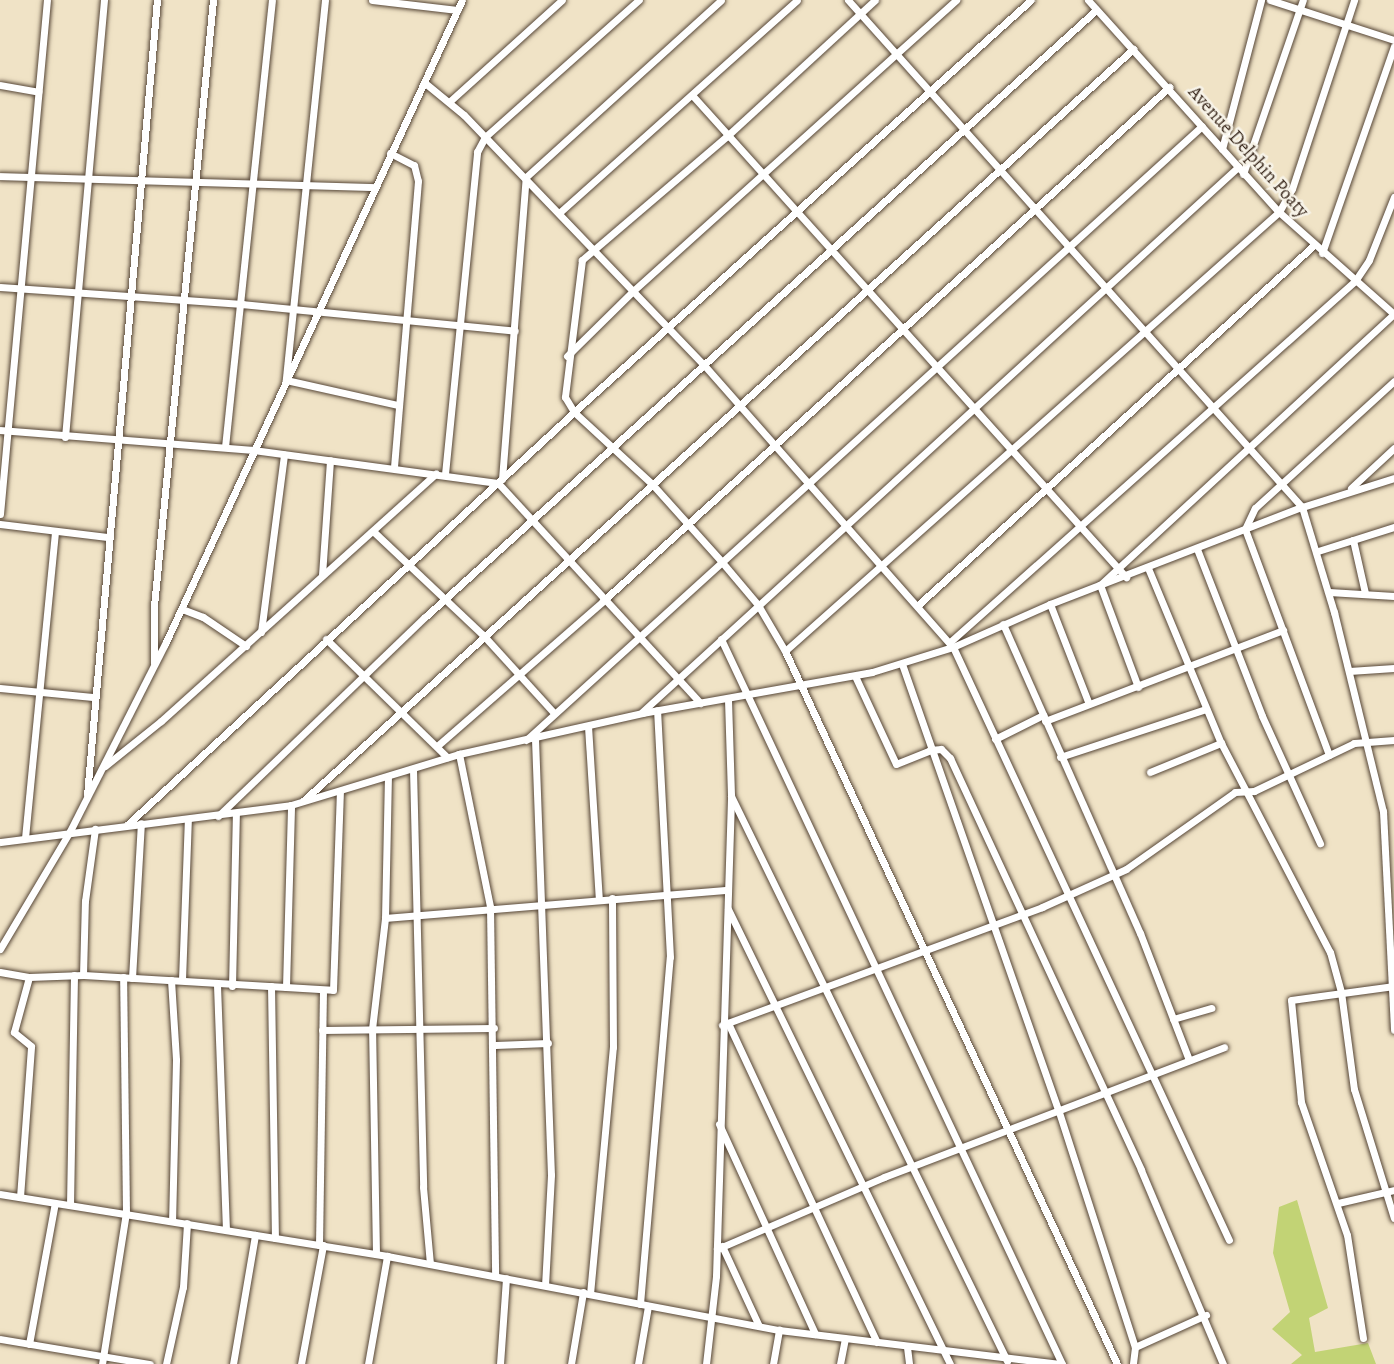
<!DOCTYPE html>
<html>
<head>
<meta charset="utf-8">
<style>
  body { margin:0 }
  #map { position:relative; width:1394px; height:1364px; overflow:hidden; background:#f0e3c6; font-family:Alegreya,serif }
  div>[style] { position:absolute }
  .green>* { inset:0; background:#c2d375 }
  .roads { filter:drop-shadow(0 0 2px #564637) drop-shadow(0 0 2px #564637) }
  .minor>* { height:7px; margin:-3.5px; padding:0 3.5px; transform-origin:3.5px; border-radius:3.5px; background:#fff }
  span { translate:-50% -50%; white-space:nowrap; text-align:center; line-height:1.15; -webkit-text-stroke:5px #f7f3e8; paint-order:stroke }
  .street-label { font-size:19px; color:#3b2a1e }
</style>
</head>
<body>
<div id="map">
  <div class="green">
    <div style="clip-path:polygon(1297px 1200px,1328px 1308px,1309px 1318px,1315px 1352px,1368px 1343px,1376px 1364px,1291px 1364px,1302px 1355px,1272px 1329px,1290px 1312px,1273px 1253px,1279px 1207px)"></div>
  </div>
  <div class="roads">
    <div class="minor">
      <div style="left:325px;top:0;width:382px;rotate:95.9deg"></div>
      <div style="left:286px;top:380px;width:115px;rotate:12.6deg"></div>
      <div style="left:372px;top:0;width:86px;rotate:6.7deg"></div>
      <div style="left:848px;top:0;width:681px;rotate:48.16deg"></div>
      <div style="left:1302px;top:507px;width:110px;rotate:73.1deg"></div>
      <div style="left:1334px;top:612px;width:205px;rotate:76.2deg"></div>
      <div style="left:1383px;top:811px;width:219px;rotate:87.1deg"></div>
      <div style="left:875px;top:0;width:201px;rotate:137.4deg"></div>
      <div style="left:727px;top:136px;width:191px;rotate:139.5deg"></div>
      <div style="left:582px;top:260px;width:138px;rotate:97.1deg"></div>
      <div style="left:565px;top:397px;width:17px;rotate:59deg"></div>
      <div style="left:574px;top:412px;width:106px;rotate:42.7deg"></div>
      <div style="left:652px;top:484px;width:103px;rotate:48.1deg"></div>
      <div style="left:721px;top:561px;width:57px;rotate:49.9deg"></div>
      <div style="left:758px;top:605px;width:53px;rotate:59.6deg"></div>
      <div style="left:785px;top:651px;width:787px;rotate:65.03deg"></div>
      <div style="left:1088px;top:0;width:285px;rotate:48deg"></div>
      <div style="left:1279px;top:212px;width:154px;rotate:41.6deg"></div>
      <div style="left:1270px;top:0;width:130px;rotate:17.9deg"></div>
      <div style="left:425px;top:83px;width:50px;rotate:39.4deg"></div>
      <div style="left:464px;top:115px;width:347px;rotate:46.2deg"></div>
      <div style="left:704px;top:365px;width:376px;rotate:48.6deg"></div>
      <div style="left:953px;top:647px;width:654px;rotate:65.04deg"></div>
      <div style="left:0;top:85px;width:39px;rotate:10deg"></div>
      <div style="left:692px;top:95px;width:649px;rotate:48deg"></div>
      <div style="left:449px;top:102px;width:152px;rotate:-42.1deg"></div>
      <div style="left:1222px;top:149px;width:154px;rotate:-75.3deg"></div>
      <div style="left:390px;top:153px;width:27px;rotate:27deg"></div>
      <div style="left:414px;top:165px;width:16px;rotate:76deg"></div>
      <div style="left:418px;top:181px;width:288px;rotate:94.8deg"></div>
      <div style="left:1243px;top:174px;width:184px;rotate:-71deg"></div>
      <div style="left:0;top:176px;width:375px;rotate:1.7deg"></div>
      <div style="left:559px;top:213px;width:319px;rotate:-41.8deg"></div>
      <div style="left:1322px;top:253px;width:219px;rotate:-70.8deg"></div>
      <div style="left:0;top:287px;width:243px;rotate:4deg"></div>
      <div style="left:242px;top:304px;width:274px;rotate:5.6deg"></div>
      <div style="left:567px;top:356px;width:93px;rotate:-44.6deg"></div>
      <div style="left:633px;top:291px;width:435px;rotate:-42deg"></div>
      <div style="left:0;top:430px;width:254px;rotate:4.5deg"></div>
      <div style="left:253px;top:450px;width:247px;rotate:7.7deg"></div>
      <div style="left:498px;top:483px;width:299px;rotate:47.4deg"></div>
      <div style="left:65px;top:437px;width:439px;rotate:-84.9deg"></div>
      <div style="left:225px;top:447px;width:449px;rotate:-84deg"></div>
      <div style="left:445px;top:474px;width:324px;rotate:-84.3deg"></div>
      <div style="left:477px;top:152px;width:17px;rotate:-62deg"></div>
      <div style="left:485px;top:137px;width:206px;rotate:-41.7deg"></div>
      <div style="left:502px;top:479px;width:303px;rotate:-85.5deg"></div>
      <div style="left:526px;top:177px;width:263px;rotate:-42.2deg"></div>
      <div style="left:1351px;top:488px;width:59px;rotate:-42.9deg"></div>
      <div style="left:0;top:514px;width:516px;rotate:-84.78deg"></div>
      <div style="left:0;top:524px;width:108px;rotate:6.9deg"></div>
      <div style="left:374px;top:532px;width:150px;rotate:43.4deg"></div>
      <div style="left:483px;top:635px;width:104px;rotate:47.7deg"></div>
      <div style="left:1353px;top:540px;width:54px;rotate:77.2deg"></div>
      <div style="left:1197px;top:549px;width:179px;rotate:68.7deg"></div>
      <div style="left:1262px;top:716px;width:140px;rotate:65.5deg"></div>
      <div style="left:1318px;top:551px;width:80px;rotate:-17.5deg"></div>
      <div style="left:1148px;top:568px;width:190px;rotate:67.4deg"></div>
      <div style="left:1221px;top:743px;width:236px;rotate:62.5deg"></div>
      <div style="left:1330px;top:952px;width:41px;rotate:74.6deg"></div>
      <div style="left:1341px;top:992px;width:98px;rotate:82.4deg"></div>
      <div style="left:1354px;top:1089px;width:135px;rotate:72.8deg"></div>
      <div style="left:322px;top:575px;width:115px;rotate:-86deg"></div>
      <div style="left:1329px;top:592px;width:65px;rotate:3.5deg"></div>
      <div style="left:1050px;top:604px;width:107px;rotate:68.7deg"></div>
      <div style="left:918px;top:605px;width:534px;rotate:-42.27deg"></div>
      <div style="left:182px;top:609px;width:22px;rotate:21deg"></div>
      <div style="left:203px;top:617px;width:52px;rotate:34deg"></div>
      <div style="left:1003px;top:624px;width:338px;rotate:66.1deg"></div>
      <div style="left:1140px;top:933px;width:136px;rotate:68.9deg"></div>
      <div style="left:261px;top:632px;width:179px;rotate:-82.6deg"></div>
      <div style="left:326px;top:639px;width:169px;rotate:44.3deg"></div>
      <div style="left:721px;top:639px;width:801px;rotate:64.81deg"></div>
      <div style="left:950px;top:642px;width:543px;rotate:-41.71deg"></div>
      <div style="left:1355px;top:281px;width:25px;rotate:-56deg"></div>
      <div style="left:1369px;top:260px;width:68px;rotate:-68.4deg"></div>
      <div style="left:785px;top:651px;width:661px;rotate:-41.63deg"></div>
      <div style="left:1279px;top:212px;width:26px;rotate:-61deg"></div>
      <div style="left:1292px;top:189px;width:199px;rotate:-71.8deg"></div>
      <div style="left:154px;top:663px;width:57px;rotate:-90deg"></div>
      <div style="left:154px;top:606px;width:609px;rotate:-84.44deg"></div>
      <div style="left:902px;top:664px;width:472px;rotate:70.7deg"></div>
      <div style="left:1058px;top:1109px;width:250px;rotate:72.1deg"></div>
      <div style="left:1135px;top:1347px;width:17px;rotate:97deg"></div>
      <div style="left:1349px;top:671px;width:45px;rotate:-3.8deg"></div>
      <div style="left:855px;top:676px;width:97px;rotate:65deg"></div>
      <div style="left:896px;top:764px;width:37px;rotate:-22deg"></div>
      <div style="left:930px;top:750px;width:11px;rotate:-5deg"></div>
      <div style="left:941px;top:749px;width:13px;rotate:45deg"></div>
      <div style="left:950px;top:758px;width:454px;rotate:65.1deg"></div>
      <div style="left:1141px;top:1170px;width:211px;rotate:67.1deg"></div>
      <div style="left:1138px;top:687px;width:109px;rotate:-110.4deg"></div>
      <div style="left:1100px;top:585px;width:400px;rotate:-42.7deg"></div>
      <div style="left:0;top:688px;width:93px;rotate:5.5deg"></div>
      <div style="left:642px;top:712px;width:808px;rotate:-42.44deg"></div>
      <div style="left:1045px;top:721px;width:255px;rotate:-20.9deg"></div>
      <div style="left:588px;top:726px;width:173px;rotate:86.4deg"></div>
      <div style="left:535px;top:739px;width:436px;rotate:87.9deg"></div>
      <div style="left:551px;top:1175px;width:110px;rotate:93.1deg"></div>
      <div style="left:995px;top:739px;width:54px;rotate:-26.6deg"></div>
      <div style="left:526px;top:740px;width:913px;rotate:-42.25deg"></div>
      <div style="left:437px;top:746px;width:220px;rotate:-41.1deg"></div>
      <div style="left:603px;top:601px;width:765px;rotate:-42.24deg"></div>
      <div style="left:459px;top:754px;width:156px;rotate:78.5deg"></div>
      <div style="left:490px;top:907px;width:369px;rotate:89.2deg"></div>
      <div style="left:1329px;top:755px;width:241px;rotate:-110.4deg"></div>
      <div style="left:1245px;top:529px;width:23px;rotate:-65deg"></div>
      <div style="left:1255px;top:508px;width:188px;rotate:-42.4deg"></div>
      <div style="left:1060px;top:757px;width:154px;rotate:-18.2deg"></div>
      <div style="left:105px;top:766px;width:72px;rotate:-38.8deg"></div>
      <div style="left:161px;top:721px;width:370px;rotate:-42deg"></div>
      <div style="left:413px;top:769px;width:418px;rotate:88.6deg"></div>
      <div style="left:423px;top:1187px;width:77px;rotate:84.8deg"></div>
      <div style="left:1150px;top:772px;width:77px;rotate:-22.2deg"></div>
      <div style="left:87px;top:795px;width:798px;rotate:-84.97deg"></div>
      <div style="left:731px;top:796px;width:629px;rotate:63.96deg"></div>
      <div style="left:304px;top:800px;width:1119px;rotate:-42.17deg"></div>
      <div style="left:218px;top:816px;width:287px;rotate:-43.9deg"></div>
      <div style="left:425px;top:617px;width:905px;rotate:-42.13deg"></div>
      <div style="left:128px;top:824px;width:607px;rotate:-42.73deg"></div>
      <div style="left:574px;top:412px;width:615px;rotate:-42.04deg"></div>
      <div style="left:25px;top:838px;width:308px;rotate:-84.4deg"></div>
      <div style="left:0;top:842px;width:293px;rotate:-7.2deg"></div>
      <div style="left:291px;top:805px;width:176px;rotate:-16.9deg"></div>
      <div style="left:459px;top:754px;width:188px;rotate:-12.6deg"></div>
      <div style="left:642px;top:713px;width:234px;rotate:-10.1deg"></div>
      <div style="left:872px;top:672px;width:85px;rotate:-17.2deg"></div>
      <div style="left:953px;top:647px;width:106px;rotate:-23.9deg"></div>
      <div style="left:1050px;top:604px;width:270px;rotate:-21.1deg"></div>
      <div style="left:1302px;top:507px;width:96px;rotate:-17.5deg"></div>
      <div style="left:728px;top:909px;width:506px;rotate:63.99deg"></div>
      <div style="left:385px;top:918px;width:344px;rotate:-4.7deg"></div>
      <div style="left:0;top:949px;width:137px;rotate:-59.3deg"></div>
      <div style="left:70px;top:831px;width:210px;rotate:-63.1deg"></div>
      <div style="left:165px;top:644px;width:709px;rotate:-65.24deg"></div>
      <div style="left:0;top:972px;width:29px;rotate:10deg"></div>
      <div style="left:29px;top:977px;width:54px;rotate:-2.1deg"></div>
      <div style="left:83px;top:975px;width:250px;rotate:3.4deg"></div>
      <div style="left:333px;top:990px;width:198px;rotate:-88deg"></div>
      <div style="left:83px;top:975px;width:74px;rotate:-88.5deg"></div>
      <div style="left:85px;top:901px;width:73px;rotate:-82.1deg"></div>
      <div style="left:132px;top:978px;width:155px;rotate:-86.7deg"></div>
      <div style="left:171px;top:980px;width:80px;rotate:86.4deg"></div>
      <div style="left:176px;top:1060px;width:160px;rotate:91.4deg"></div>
      <div style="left:182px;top:980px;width:160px;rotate:-87.9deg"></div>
      <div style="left:217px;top:985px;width:244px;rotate:87.9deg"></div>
      <div style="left:232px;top:986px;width:172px;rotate:-88.7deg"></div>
      <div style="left:271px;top:986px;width:252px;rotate:89.1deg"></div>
      <div style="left:286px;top:987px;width:182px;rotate:-88.4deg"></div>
      <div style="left:1173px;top:1019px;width:40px;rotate:-16deg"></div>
      <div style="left:728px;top:1023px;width:352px;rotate:65deg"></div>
      <div style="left:722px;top:1025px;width:341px;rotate:-20.2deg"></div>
      <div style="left:1042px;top:907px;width:92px;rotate:-24.3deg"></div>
      <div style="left:1126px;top:869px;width:133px;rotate:-35.2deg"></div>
      <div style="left:1235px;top:792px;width:19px;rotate:-3deg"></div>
      <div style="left:1254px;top:791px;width:111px;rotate:-25.6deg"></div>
      <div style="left:1354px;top:743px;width:40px;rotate:-4.3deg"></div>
      <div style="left:322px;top:1030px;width:172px;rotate:-0.7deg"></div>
      <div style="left:495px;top:1045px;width:53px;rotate:-2.2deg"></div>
      <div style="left:719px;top:1124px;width:231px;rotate:65.4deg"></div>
      <div style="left:0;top:1194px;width:392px;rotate:9.1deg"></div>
      <div style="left:387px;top:1256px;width:399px;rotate:10.7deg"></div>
      <div style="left:779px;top:1330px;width:285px;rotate:6.9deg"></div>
      <div style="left:20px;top:1197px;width:151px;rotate:-85.8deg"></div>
      <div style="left:31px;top:1046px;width:22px;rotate:-141deg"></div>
      <div style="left:14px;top:1032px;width:57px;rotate:-74.7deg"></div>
      <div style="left:1338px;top:1203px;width:57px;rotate:-13.1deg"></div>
      <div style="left:70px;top:1205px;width:230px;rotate:-89deg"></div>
      <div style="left:319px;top:1245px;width:255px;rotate:-89.1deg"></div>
      <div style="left:722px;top:1246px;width:88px;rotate:65.2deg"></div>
      <div style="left:717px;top:1249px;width:182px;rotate:-23.3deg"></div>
      <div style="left:884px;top:1177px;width:364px;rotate:-20.9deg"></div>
      <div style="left:376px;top:1254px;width:225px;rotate:-91deg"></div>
      <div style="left:372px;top:1029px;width:112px;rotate:-83.3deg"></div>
      <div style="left:385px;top:918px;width:141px;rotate:-88.8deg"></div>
      <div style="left:590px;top:1294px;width:248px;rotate:-84.7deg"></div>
      <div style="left:613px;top:1047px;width:149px;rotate:-90.4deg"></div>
      <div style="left:640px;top:1304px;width:348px;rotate:-85.1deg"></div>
      <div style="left:670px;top:957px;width:247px;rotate:-93deg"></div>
      <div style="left:1363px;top:1338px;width:104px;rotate:-98.8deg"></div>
      <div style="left:1347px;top:1235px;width:141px;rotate:-109.1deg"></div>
      <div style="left:1301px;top:1102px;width:102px;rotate:-95.6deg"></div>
      <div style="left:1291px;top:1000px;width:104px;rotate:-7.7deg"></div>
      <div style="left:0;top:1339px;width:152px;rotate:9.5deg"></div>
      <div style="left:29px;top:1344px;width:143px;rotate:-79.6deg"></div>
      <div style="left:907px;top:1347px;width:17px;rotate:83deg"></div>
      <div style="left:1135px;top:1347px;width:78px;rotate:-24.3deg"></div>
      <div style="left:102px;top:1364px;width:153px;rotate:-81deg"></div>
      <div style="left:126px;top:1213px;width:236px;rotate:-90.7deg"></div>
      <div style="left:166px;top:1364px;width:79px;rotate:-77.6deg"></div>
      <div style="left:183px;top:1287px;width:64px;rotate:-86.4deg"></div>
      <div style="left:233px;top:1364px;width:131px;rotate:-80.3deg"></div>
      <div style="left:301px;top:1364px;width:121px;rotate:-79.5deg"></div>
      <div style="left:368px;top:1364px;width:110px;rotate:-80deg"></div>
      <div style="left:500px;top:1364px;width:86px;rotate:-86deg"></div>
      <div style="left:571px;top:1364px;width:73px;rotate:-80.5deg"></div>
      <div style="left:638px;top:1364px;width:59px;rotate:-80.2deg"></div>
      <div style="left:706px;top:1364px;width:89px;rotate:-83.5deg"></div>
      <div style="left:716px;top:1276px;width:481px;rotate:-88.2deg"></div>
      <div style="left:731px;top:795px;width:97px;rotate:-91.8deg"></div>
      <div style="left:773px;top:1364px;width:35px;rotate:-80deg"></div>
      <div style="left:840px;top:1364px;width:26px;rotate:-79deg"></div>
    </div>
  </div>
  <div class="street-label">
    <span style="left:1248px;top:152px;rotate:48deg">Avenue Delphin Poaty</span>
  </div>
</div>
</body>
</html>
